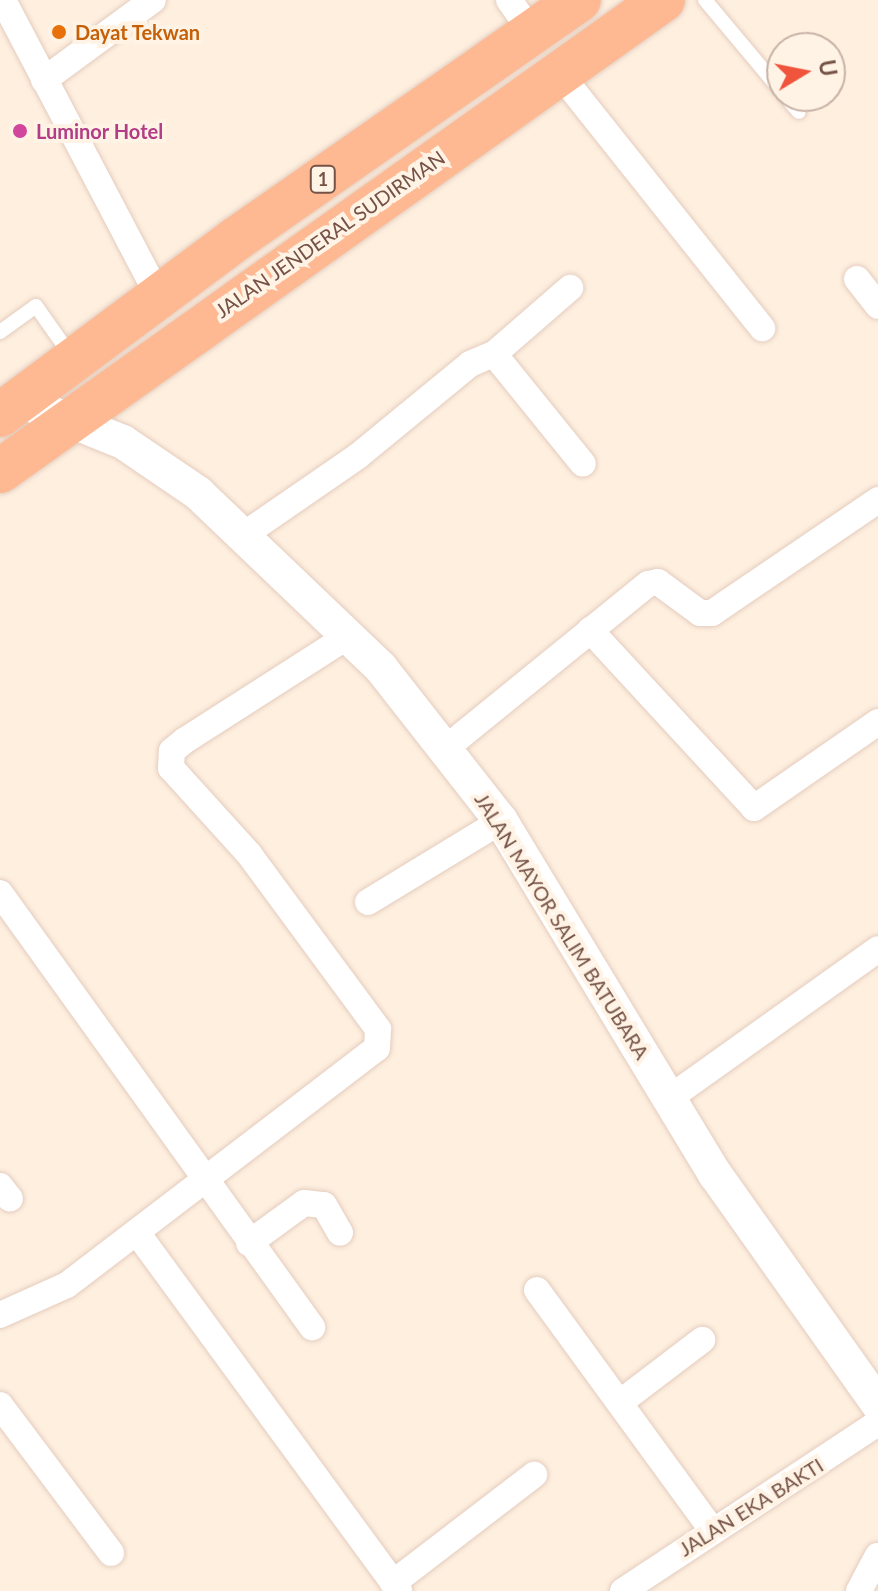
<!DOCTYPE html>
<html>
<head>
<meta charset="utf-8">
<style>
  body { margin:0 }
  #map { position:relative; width:878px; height:1591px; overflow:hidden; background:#feefdf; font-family:Lato,sans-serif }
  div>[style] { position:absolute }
  .roads { filter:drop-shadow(0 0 2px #e4ccbe) drop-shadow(0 0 2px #e4ccbe) }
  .service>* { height:14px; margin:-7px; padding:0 7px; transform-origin:7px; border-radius:7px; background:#fff }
  .minor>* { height:26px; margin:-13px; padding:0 13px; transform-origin:13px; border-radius:13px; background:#fff }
  .tertiary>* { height:34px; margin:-17px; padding:0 17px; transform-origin:17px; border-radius:17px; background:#fff }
  .trunk>* { height:44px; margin:-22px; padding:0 22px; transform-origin:22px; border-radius:22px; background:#feb992 }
  .dots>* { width:22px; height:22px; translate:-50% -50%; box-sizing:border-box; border:4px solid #fff3e6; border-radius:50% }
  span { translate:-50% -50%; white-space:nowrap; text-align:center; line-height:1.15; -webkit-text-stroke:8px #fff3e6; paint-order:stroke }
  .shield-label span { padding:2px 6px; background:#fff3e6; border:2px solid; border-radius:6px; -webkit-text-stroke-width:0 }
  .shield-label { font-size:18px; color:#755245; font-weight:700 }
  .food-label { font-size:20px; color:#c56008; font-weight:700 }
  .left { translate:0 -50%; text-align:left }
  .hotel-label { font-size:20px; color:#b23c85; font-weight:700 }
  .street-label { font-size:20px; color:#755245 }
  .north { position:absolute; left:766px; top:32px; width:80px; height:80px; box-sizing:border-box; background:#fff3e6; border:2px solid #c8b3a6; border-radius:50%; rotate:80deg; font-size:22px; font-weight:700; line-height:32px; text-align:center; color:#755245 }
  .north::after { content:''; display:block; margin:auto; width:28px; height:36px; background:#f0543c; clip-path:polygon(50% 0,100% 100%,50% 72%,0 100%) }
</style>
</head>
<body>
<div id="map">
  <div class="roads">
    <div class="service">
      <div style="left:705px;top:0;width:120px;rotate:50.1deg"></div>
      <div style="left:785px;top:96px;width:21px;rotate:49deg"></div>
      <div style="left:0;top:332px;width:44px;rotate:-35.8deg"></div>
      <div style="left:36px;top:306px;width:62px;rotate:54.8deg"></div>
    </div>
    <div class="minor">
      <div style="left:3px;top:0;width:335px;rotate:62.3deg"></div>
      <div style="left:509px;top:0;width:42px;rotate:54.8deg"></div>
      <div style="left:560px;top:74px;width:325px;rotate:51.5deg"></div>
      <div style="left:44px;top:80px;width:135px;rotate:-36.3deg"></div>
      <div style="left:857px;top:279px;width:34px;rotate:52deg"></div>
      <div style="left:494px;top:354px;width:101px;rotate:-41deg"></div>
      <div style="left:245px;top:534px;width:137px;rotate:-34.6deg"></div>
      <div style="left:358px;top:456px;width:145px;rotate:-39.4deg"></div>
      <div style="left:470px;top:364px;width:26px;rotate:-23deg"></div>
      <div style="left:494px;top:354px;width:141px;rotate:51deg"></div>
      <div style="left:590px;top:630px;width:242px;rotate:47.3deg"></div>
      <div style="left:754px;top:808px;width:151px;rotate:-34.7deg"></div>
      <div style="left:446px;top:748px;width:260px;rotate:-39.1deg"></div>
      <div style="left:648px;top:584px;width:10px;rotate:-11deg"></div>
      <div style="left:658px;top:582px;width:52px;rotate:36.4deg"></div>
      <div style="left:700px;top:613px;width:12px"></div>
      <div style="left:712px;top:613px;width:201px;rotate:-34.2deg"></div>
      <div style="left:0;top:893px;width:535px;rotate:54.29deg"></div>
      <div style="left:368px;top:902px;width:156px;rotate:-31.3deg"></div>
      <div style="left:668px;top:1099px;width:258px;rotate:-35.5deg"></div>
      <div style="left:0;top:1186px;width:16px;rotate:52deg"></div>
      <div style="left:138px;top:1234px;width:442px;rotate:53.8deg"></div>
      <div style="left:249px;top:1243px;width:68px;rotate:-36deg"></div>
      <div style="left:304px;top:1203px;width:20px;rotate:6deg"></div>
      <div style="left:324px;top:1205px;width:32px;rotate:60deg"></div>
      <div style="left:537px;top:1290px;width:296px;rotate:53.9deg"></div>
      <div style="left:0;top:1315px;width:73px;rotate:-24.1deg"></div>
      <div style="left:67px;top:1285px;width:390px;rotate:-37.4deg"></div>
      <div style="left:377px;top:1048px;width:19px;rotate:-87deg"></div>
      <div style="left:378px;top:1029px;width:217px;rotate:-126.4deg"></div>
      <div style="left:249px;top:854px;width:116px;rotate:-132.2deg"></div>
      <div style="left:171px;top:768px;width:17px;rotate:-87deg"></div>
      <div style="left:172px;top:751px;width:16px;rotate:-40deg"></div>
      <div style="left:184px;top:741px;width:198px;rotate:-32.6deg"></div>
      <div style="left:622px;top:1401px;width:101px;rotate:-37.3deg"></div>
      <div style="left:0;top:1405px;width:185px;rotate:53.1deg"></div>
      <div style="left:393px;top:1583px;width:178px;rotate:-37.5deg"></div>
      <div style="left:623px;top:1591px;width:305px;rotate:-33.4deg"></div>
      <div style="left:859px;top:1591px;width:40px;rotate:-62deg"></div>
    </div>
    <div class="tertiary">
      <div style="left:19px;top:400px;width:112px;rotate:22deg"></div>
      <div style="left:123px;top:442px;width:91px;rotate:34.2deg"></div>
      <div style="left:198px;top:493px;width:253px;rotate:43.7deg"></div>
      <div style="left:381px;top:668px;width:194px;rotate:51.9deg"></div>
      <div style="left:501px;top:821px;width:413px;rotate:58.8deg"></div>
      <div style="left:715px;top:1174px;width:282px;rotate:54.7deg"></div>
    </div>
    <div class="trunk">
      <div style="left:0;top:415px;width:294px;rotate:-36.7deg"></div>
      <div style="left:236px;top:239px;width:418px;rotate:-34.9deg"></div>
      <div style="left:0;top:471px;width:813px;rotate:-35.39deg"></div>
    </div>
  </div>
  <div class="dots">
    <div style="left:59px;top:32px;background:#e8710a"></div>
    <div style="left:20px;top:131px;background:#d1479c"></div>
  </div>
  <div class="shield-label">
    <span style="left:323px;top:179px">1</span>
  </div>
  <div class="food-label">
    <span class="left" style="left:75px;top:32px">Dayat Tekwan</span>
  </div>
  <div class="hotel-label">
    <span class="left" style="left:36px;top:131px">Luminor Hotel</span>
  </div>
  <div class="street-label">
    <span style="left:330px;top:234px;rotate:-35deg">JALAN JENDERAL SUDIRMAN</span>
    <span style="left:562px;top:926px;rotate:58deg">JALAN MAYOR SALIM BATUBARA</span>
    <span style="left:751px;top:1507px;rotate:-32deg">JALAN EKA BAKTI</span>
  </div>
  <div class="north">U</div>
</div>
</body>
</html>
